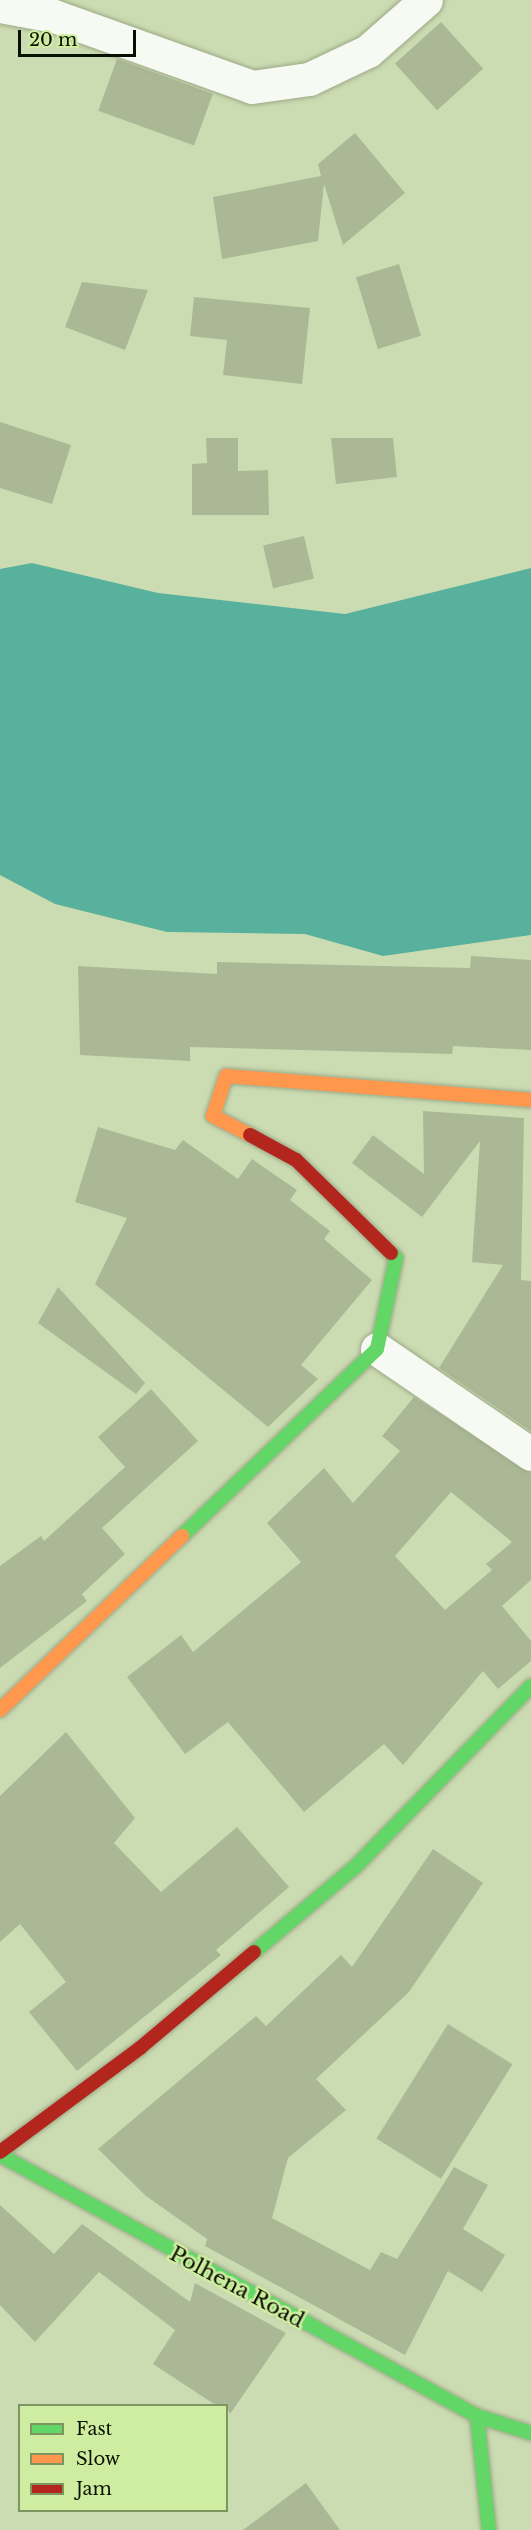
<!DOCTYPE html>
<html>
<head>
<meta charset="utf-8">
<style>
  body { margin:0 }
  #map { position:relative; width:531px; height:2530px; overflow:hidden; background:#ccdcb2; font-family:"Libre Baskerville",serif }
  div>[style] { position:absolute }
  .water>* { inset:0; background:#58b19c }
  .building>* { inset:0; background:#abb896; transform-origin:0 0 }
  .roads { filter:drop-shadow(0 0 2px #9da988) drop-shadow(0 0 2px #9da988) }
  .street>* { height:33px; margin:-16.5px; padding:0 16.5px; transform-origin:16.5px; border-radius:16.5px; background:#f7faf3 }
  .fast>* { height:14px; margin:-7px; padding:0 7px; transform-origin:7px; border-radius:7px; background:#63d668 }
  .slow>* { height:14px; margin:-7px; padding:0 7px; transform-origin:7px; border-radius:7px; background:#ff974d }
  .jam>* { height:14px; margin:-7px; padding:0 7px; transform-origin:7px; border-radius:7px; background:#b3261e }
  span { translate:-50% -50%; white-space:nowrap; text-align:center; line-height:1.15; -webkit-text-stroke:5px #cfeda1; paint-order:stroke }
  .street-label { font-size:21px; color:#081100 }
  .legend { position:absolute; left:18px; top:2404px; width:210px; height:108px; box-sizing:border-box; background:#cfeda1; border:2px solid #7f9561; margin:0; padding:8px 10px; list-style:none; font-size:18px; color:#081100 }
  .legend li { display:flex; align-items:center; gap:12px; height:30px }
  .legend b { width:30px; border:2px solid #7f9561 }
  .scale { position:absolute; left:18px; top:30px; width:118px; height:27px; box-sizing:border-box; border:3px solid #081100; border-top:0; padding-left:8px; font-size:18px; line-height:21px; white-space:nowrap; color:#081100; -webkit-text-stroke:4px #cfeda1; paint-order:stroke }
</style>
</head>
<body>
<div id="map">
  <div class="water">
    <div style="clip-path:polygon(32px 563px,158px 593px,345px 614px,531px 568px,531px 935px,383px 956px,305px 934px,167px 932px,55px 904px,0 875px,0 569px)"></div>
  </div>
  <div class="building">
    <div style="left:441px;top:22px;width:63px;height:62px;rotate:48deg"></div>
    <div style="left:117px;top:59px;width:102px;height:55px;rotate:20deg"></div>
    <div style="clip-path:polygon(355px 133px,405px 193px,343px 245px,324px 184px,318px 241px,222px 259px,213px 197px,321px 176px,318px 164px)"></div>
    <div style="left:399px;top:264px;width:75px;height:45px;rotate:73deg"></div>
    <div style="clip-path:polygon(82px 282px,148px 290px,125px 350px,65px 327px)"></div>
    <div style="clip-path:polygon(194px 297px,310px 308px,302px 384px,223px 375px,227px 340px,190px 336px)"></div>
    <div style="clip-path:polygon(0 422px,71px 445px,52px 504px,0 488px)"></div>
    <div style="clip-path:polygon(206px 438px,238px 438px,238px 471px,268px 470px,269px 515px,192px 515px,192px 464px,207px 463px)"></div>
    <div style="clip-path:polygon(331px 438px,393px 438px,397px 477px,336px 484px)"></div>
    <div style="left:304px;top:536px;width:44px;height:42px;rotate:77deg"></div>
    <div style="clip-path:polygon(471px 956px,531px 960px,531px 1050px,453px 1046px,452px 1054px,190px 1047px,190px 1061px,80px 1055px,78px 966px,217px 974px,217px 962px,470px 968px)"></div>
    <div style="clip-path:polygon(423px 1111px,524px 1118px,521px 1280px,531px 1281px,531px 1431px,439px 1368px,503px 1265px,472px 1262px,480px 1141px,422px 1217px,352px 1163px,373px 1135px,424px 1174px)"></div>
    <div style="clip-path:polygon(98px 1127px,175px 1150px,183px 1140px,238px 1179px,252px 1159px,297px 1190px,290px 1200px,330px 1231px,324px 1239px,372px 1280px,301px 1365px,318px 1379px,268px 1427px,95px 1284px,127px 1218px,75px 1202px)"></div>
    <div style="clip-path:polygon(58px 1287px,145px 1383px,136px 1394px,38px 1323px)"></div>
    <div style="clip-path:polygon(151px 1389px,198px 1441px,102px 1528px,125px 1554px,82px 1594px,87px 1601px,0 1668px,0 1566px,41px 1536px,44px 1541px,125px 1467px,98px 1437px)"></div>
    <div style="clip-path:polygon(evenodd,414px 1397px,531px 1473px,531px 1580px,502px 1606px,531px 1641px,531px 1661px,498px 1689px,483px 1671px,403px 1765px,384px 1744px,304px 1812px,228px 1722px,185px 1754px,127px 1677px,181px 1635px,193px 1652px,301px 1562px,267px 1523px,324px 1468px,353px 1503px,400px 1451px,382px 1436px,414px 1397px,451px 1492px,512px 1542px,486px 1564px,492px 1570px,445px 1610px,395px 1556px,451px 1492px)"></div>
    <div style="clip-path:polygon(66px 1732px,135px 1818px,114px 1843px,161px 1892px,237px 1827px,289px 1887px,216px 1950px,221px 1955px,77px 2071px,29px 2012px,66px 1982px,20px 1924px,0 1942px,0 1796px)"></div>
    <div style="clip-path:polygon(433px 1849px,483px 1883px,409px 1992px,316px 2079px,346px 2110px,288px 2158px,272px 2218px,370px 2270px,381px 2252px,397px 2259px,454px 2167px,488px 2185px,463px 2229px,505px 2255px,482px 2292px,448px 2271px,405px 2355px,205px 2246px,207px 2239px,146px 2196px,98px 2149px,256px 2016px,266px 2026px,341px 1955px,352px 1967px)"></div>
    <div style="left:448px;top:2024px;width:76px;height:135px;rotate:32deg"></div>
    <div style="clip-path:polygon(0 2205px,54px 2254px,82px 2224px,190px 2302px,195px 2283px,286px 2333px,230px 2414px,226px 2406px,217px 2406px,153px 2364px,175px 2330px,99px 2272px,35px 2342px,0 2305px)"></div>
    <div style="clip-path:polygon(306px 2483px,340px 2530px,243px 2530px)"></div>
  </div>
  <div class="roads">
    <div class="street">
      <div style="left:0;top:6px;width:55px;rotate:10.5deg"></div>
      <div style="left:54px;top:16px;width:210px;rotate:19.7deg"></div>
      <div style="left:252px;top:87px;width:58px;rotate:-8deg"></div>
      <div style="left:309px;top:79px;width:65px;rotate:-25.4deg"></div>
      <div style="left:368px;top:51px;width:77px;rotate:-41.3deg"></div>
      <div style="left:377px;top:1349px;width:186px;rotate:34.3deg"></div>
    </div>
    <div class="fast">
      <div style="left:182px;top:1536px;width:270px;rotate:-43.8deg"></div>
      <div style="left:377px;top:1349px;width:93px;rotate:-78.2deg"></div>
      <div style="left:396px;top:1258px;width:7px;rotate:-135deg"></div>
      <div style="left:254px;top:1952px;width:133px;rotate:-40.1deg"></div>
      <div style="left:356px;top:1866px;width:251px;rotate:-45.8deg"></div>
      <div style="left:0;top:2155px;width:544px;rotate:28.69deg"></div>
      <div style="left:477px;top:2416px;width:57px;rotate:17.5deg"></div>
      <div style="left:477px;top:2416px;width:115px;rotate:84deg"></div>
    </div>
    <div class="slow">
      <div style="left:250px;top:1135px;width:42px;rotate:-152.8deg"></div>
      <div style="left:213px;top:1116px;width:42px;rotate:-72deg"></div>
      <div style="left:226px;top:1076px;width:306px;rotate:4.5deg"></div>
      <div style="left:0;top:1710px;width:252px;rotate:-43.7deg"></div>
    </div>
    <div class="jam">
      <div style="left:250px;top:1135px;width:52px;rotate:28.5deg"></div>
      <div style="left:296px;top:1160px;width:133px;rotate:44.4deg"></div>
      <div style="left:0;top:2152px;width:174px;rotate:-36.6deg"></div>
      <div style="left:140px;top:2048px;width:149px;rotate:-40.1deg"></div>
    </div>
  </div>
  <div class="street-label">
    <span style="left:237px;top:2287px;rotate:28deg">Polhena Road</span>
  </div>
  <ul class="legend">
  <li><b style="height:8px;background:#63d668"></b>Fast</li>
  <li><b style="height:8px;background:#ff974d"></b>Slow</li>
  <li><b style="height:8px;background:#b3261e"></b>Jam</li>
  </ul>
  <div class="scale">20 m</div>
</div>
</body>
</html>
